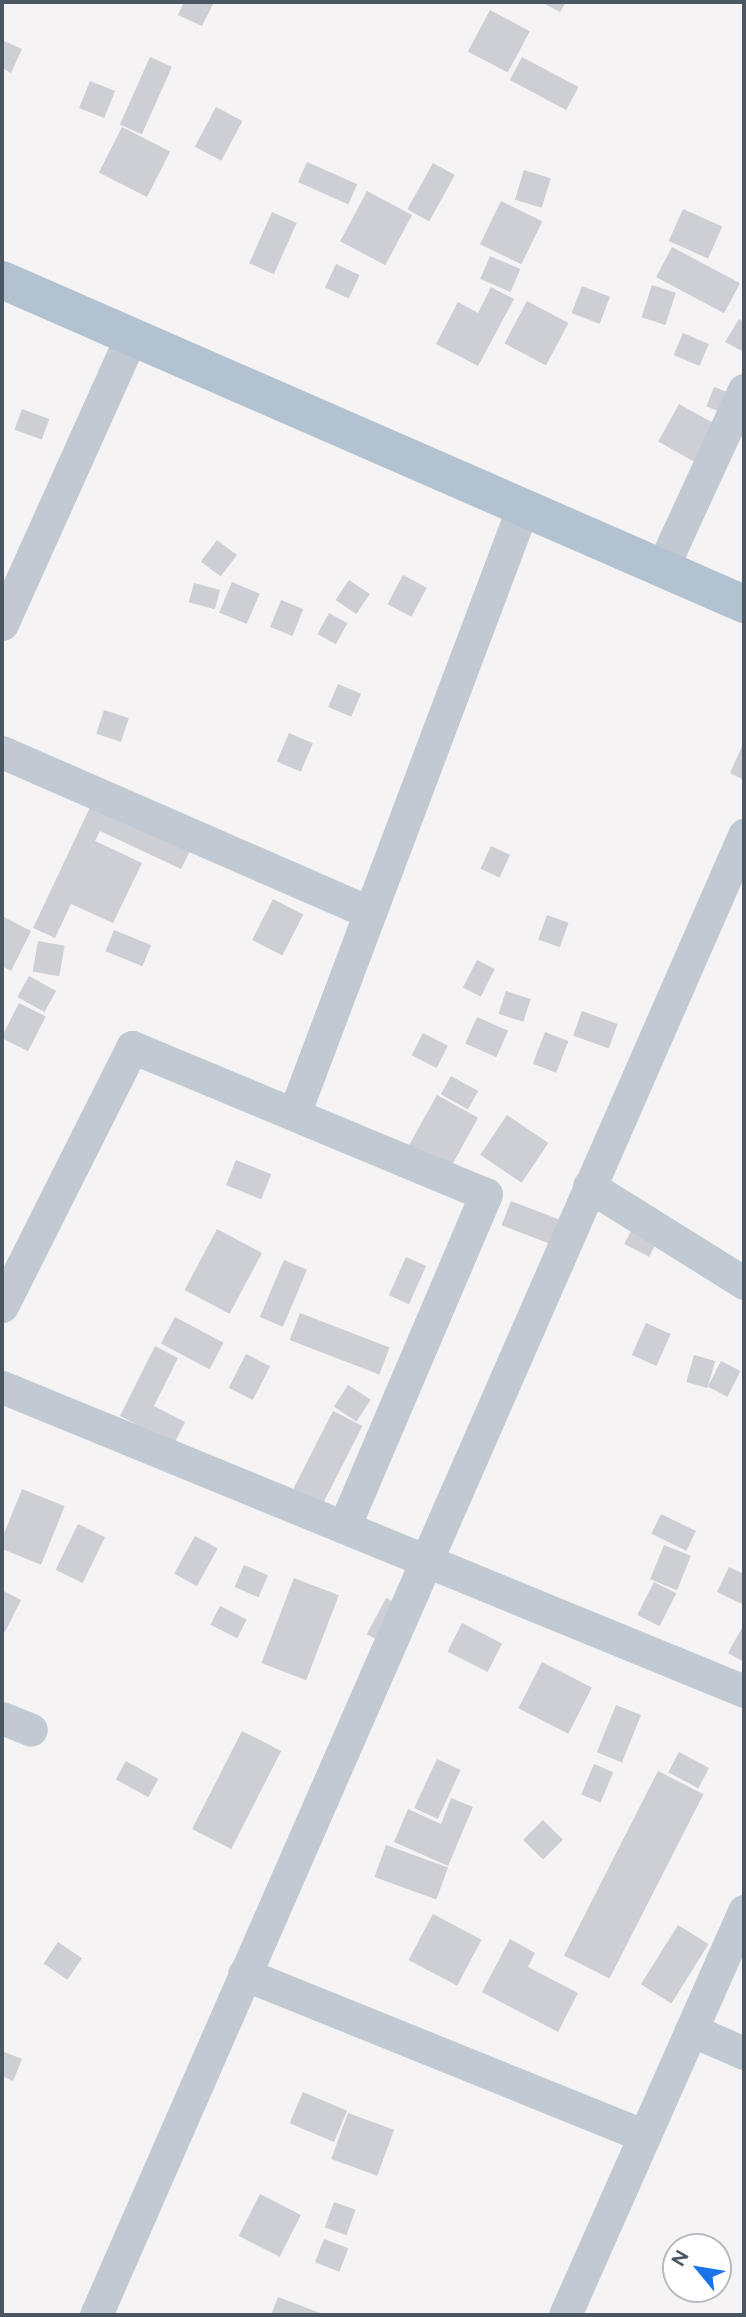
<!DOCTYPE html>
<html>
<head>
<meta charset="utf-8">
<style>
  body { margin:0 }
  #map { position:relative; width:746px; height:2317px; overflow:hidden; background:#f5f3f3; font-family:Figtree,sans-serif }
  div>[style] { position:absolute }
  .building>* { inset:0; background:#cdcfd5; transform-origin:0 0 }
  .minor>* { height:33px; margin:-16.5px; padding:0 16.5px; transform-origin:16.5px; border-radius:16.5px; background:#c1cad2 }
  .primary>* { height:38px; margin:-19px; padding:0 19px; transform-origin:19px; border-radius:19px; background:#b3c2d1 }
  span { translate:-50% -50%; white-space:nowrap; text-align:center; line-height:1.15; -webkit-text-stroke:6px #fff; paint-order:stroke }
  .frame { position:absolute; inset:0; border:4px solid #4a5661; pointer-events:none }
  .north { position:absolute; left:662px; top:2233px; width:70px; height:70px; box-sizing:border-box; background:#fff; border:2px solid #b7bbc0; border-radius:50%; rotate:300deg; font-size:19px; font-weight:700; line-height:28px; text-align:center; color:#4a5661 }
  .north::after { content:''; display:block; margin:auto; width:24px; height:32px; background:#1a73e8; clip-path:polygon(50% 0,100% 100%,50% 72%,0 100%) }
</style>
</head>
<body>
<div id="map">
  <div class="building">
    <div style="clip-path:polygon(184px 2px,213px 4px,202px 26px,178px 15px)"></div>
    <div style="clip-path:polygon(541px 2px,566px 2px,560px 12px)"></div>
    <div style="left:490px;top:10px;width:45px;height:47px;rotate:28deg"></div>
    <div style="clip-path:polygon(2px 40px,22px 49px,11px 73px,2px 68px)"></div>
    <div style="left:150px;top:57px;width:24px;height:74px;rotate:24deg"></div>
    <div style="left:522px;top:57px;width:64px;height:26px;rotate:28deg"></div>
    <div style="left:90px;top:81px;width:27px;height:29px;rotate:22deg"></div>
    <div style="left:216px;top:107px;width:30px;height:45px;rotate:28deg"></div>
    <div style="left:122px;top:127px;width:54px;height:51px;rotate:27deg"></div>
    <div style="left:307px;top:162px;width:55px;height:22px;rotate:24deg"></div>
    <div style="left:433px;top:163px;width:25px;height:53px;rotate:29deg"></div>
    <div style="left:524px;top:170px;width:28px;height:31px;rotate:17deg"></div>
    <div style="left:367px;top:191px;width:51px;height:57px;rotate:28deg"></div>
    <div style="left:501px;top:201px;width:46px;height:48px;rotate:26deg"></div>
    <div style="left:683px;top:209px;width:43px;height:35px;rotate:24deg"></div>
    <div style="left:272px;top:212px;width:27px;height:56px;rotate:24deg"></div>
    <div style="left:672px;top:247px;width:77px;height:34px;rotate:28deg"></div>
    <div style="left:490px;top:256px;width:33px;height:25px;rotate:23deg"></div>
    <div style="left:336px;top:264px;width:26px;height:26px;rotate:25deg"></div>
    <div style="left:652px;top:285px;width:25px;height:34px;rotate:18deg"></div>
    <div style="left:582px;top:286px;width:30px;height:29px;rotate:21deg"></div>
    <div style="clip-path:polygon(491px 287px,514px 299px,478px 366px,436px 344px,458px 302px,478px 313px)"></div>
    <div style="left:527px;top:301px;width:47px;height:48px;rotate:28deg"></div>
    <div style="clip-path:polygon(739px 319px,744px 322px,744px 352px,725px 342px)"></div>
    <div style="left:683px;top:333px;width:28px;height:24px;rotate:23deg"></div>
    <div style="left:714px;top:387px;width:26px;height:21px;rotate:21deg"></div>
    <div style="left:679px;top:404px;width:48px;height:43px;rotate:29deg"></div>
    <div style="left:22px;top:409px;width:29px;height:22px;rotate:20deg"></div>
    <div style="left:217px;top:540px;width:25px;height:27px;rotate:37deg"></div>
    <div style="left:403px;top:575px;width:27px;height:33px;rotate:28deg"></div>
    <div style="left:349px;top:580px;width:25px;height:24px;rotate:34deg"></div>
    <div style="left:232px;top:582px;width:30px;height:33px;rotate:23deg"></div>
    <div style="left:194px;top:583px;width:27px;height:20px;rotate:15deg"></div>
    <div style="left:281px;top:600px;width:24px;height:29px;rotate:22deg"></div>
    <div style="left:329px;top:613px;width:21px;height:24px;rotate:29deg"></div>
    <div style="left:338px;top:684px;width:25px;height:25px;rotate:23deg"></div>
    <div style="left:104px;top:710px;width:26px;height:25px;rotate:18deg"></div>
    <div style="left:289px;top:733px;width:26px;height:31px;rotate:23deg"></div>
    <div style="clip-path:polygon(744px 742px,744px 780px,730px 773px)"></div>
    <div style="clip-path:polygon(93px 801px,192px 847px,181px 869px,100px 831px,95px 841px,142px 863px,113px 923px,71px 904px,55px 938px,33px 928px)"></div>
    <div style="left:491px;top:846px;width:21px;height:25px;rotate:25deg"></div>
    <div style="left:273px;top:899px;width:34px;height:46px;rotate:27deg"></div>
    <div style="left:547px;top:915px;width:23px;height:26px;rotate:20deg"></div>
    <div style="clip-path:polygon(2px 916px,31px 931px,11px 971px,2px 966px)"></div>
    <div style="left:114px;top:930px;width:40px;height:23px;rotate:22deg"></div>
    <div style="left:38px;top:941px;width:27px;height:31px;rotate:10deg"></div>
    <div style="left:477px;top:960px;width:20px;height:31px;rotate:27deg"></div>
    <div style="left:29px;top:976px;width:31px;height:24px;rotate:29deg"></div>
    <div style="left:506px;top:991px;width:26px;height:24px;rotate:18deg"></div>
    <div style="left:19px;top:1003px;width:30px;height:39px;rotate:27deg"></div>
    <div style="left:582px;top:1011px;width:38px;height:26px;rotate:20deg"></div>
    <div style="left:477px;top:1017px;width:34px;height:29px;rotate:24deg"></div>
    <div style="left:545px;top:1032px;width:25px;height:34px;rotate:21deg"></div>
    <div style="left:423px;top:1033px;width:28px;height:25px;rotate:27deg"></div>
    <div style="left:451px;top:1076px;width:31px;height:21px;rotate:29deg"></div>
    <div style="left:437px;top:1095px;width:47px;height:63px;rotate:29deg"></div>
    <div style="left:507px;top:1115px;width:50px;height:48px;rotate:34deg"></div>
    <div style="left:236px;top:1160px;width:38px;height:27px;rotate:22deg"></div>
    <div style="left:511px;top:1201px;width:62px;height:26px;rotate:21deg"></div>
    <div style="left:637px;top:1219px;width:28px;height:28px;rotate:27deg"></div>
    <div style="left:217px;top:1229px;width:51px;height:69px;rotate:28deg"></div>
    <div style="left:406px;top:1257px;width:22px;height:42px;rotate:24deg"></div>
    <div style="left:284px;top:1260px;width:25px;height:62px;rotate:23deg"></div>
    <div style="left:300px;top:1313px;width:96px;height:29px;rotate:21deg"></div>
    <div style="left:175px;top:1317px;width:55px;height:30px;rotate:28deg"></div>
    <div style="left:646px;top:1323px;width:27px;height:35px;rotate:24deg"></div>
    <div style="clip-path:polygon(155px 1346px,178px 1358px,154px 1406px,185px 1422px,174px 1444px,120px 1416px)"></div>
    <div style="left:246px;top:1354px;width:27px;height:38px;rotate:27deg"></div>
    <div style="left:694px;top:1355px;width:22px;height:28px;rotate:16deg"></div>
    <div style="left:721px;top:1361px;width:22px;height:29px;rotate:27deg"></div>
    <div style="left:348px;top:1385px;width:27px;height:26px;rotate:33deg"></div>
    <div style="left:333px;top:1411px;width:33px;height:92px;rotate:27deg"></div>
    <div style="left:22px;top:1489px;width:46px;height:63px;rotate:22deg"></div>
    <div style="left:661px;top:1514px;width:39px;height:22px;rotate:26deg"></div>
    <div style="left:78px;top:1524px;width:30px;height:51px;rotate:26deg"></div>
    <div style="left:195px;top:1536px;width:26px;height:43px;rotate:29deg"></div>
    <div style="left:664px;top:1545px;width:29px;height:37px;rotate:22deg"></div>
    <div style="left:244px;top:1565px;width:26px;height:24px;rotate:23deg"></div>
    <div style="clip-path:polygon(729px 1567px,744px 1574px,744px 1605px,717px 1592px)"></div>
    <div style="left:294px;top:1578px;width:48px;height:91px;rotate:21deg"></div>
    <div style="left:654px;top:1582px;width:25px;height:37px;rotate:27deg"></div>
    <div style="clip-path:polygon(2px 1590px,21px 1600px,5px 1632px,2px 1631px)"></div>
    <div style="left:386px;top:1598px;width:24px;height:41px;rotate:28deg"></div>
    <div style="left:220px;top:1606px;width:30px;height:21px;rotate:27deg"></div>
    <div style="left:462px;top:1623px;width:45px;height:32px;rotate:27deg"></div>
    <div style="clip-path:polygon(742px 1628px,744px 1629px,744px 1662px,728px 1653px)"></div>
    <div style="left:542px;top:1662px;width:56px;height:52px;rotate:27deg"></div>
    <div style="left:616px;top:1705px;width:27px;height:51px;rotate:22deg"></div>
    <div style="left:242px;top:1731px;width:44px;height:110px;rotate:27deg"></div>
    <div style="left:679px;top:1752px;width:34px;height:23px;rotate:28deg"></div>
    <div style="left:437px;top:1759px;width:26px;height:54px;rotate:25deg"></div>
    <div style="left:126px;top:1761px;width:37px;height:21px;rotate:29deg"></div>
    <div style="left:594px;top:1764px;width:21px;height:33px;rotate:23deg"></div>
    <div style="left:658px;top:1771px;width:51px;height:207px;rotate:27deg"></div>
    <div style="clip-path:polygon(451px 1798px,473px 1807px,448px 1866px,394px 1842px,408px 1809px,441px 1824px)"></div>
    <div style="left:543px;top:1820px;width:28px;height:28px;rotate:45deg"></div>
    <div style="left:386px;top:1845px;width:66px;height:34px;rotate:20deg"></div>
    <div style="left:433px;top:1914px;width:55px;height:52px;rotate:28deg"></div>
    <div style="left:678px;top:1925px;width:36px;height:70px;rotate:32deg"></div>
    <div style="clip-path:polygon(510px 1939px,535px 1953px,528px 1967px,578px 1993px,558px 2032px,482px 1992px)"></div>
    <div style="left:58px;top:1942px;width:29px;height:26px;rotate:34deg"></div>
    <div style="clip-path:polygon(2px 2051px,22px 2059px,13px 2081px,2px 2076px)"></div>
    <div style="left:303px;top:2092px;width:48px;height:34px;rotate:23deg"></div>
    <div style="left:348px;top:2113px;width:49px;height:49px;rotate:20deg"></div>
    <div style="left:260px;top:2194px;width:46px;height:47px;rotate:27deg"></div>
    <div style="left:334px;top:2202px;width:23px;height:27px;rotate:20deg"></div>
    <div style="left:324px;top:2239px;width:26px;height:25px;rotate:21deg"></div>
    <div style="clip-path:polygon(278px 2297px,320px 2313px,319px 2315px,271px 2315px)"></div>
  </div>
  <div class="minor">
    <div style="left:662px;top:568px;width:196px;rotate:-65.3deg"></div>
    <div style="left:2px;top:624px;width:315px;rotate:-65.8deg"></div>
    <div style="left:2px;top:752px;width:399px;rotate:23.6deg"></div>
    <div style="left:294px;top:1114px;width:649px;rotate:-69.33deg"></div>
    <div style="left:589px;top:1186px;width:183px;rotate:32deg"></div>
    <div style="left:2px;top:1306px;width:290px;rotate:-63.3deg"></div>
    <div style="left:132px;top:1047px;width:383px;rotate:22.6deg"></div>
    <div style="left:486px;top:1194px;width:362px;rotate:113.1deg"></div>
    <div style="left:2px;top:1387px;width:802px;rotate:22.28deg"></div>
    <div style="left:2px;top:1718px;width:31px;rotate:22deg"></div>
    <div style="left:244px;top:1974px;width:432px;rotate:22deg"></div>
    <div style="left:691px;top:2030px;width:58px;rotate:23.5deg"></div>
    <div style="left:96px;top:2315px;width:1616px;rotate:-66.35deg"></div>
    <div style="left:565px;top:2315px;width:442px;rotate:-66.1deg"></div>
  </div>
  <div class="primary">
    <div style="left:2px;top:280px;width:810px;rotate:23.59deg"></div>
  </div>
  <div class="frame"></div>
  <div class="north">N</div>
</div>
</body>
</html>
